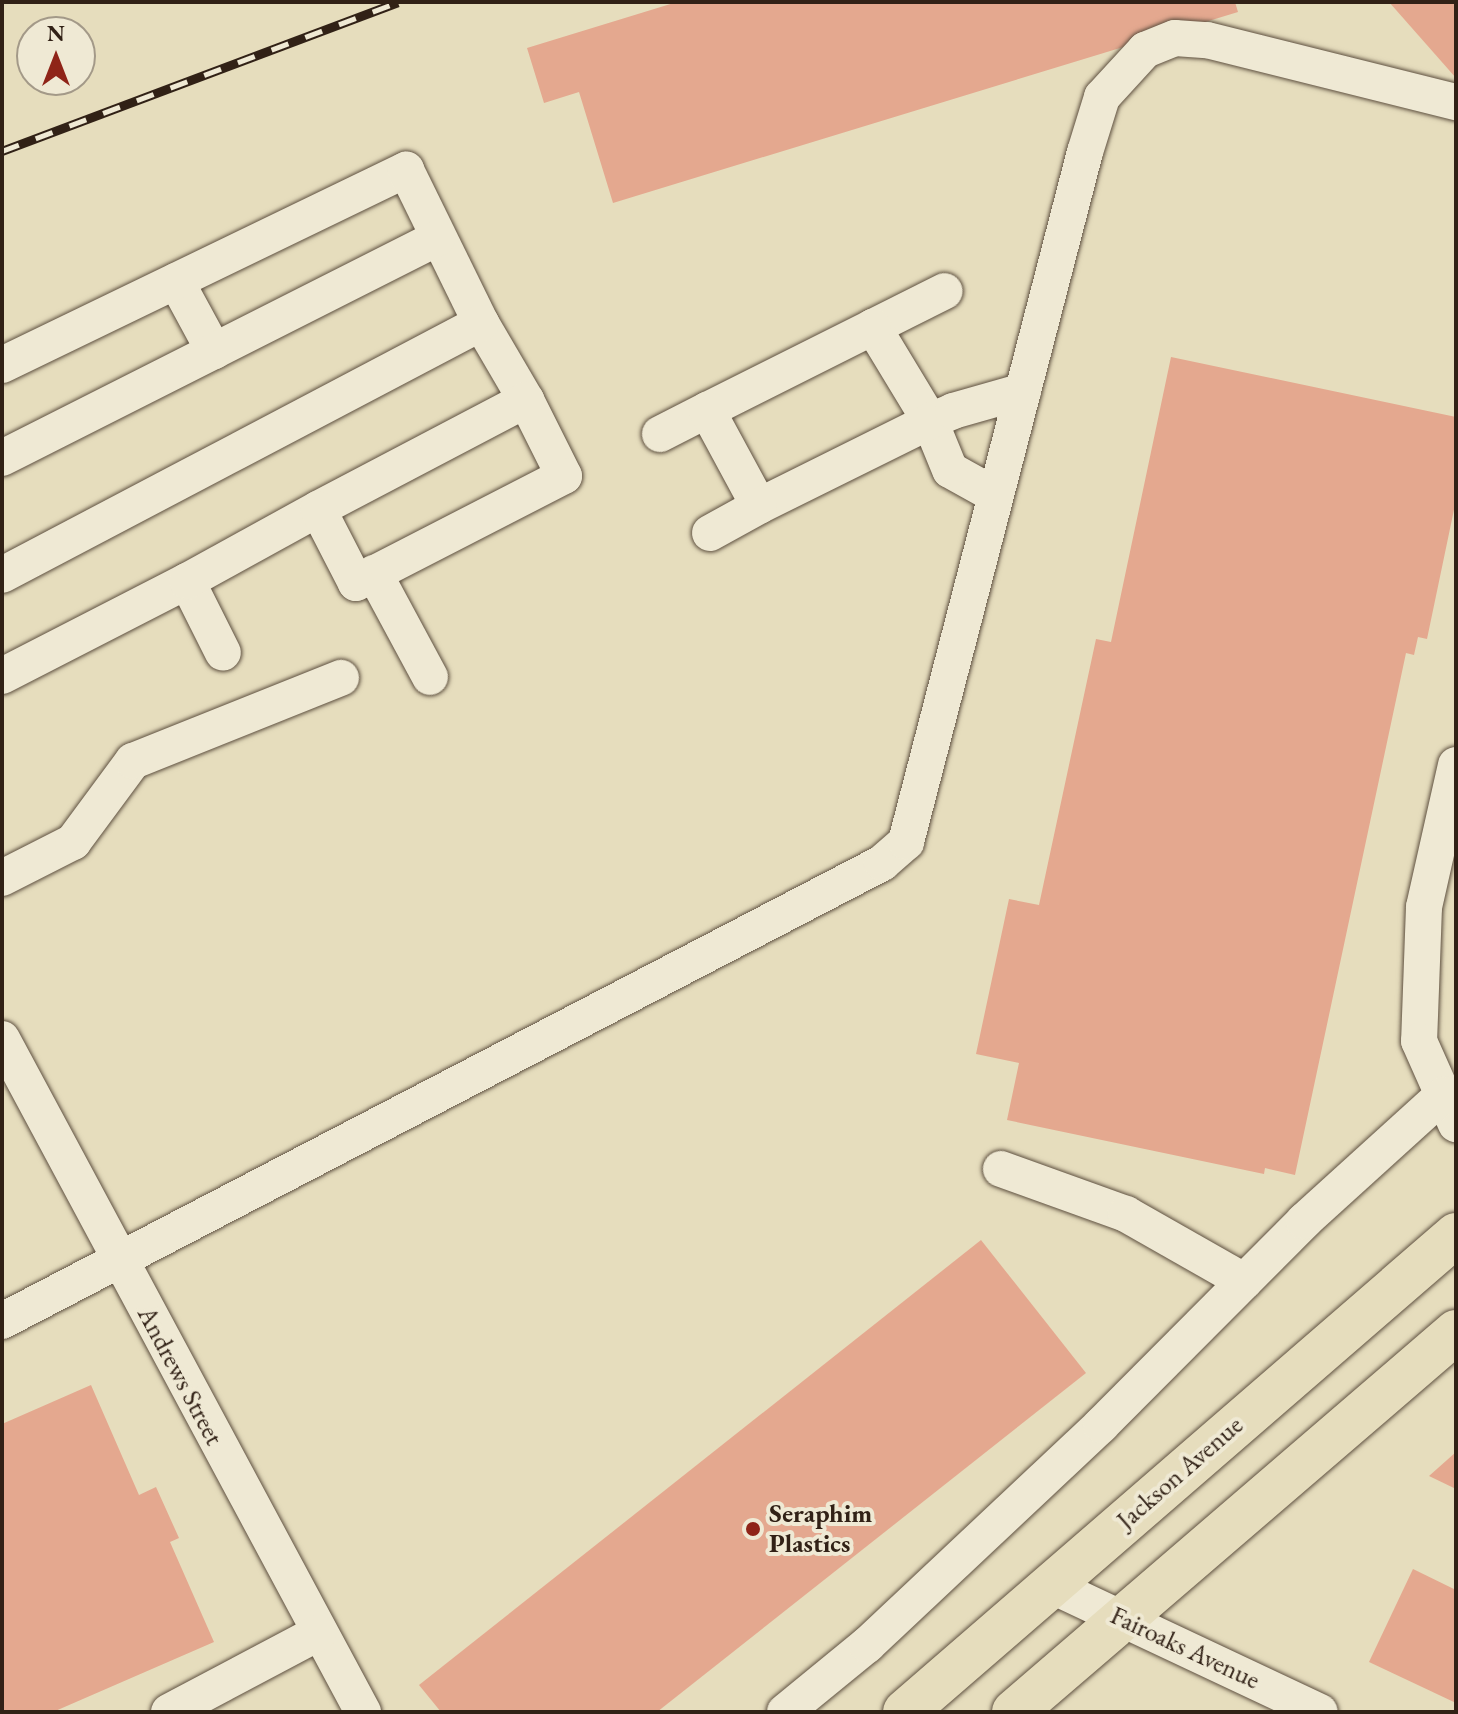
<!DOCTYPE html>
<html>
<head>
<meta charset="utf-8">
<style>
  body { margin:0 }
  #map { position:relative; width:1458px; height:1714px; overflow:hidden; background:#e6ddbd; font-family:"EB Garamond",serif }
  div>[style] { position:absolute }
  .building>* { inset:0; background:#e4a88f }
  .roads { filter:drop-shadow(0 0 2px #5e5040) drop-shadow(0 0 2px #5e5040) }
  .minor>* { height:36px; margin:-18px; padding:0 18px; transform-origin:18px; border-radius:18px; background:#efe9d4 }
  .major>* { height:44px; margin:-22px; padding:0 22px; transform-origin:22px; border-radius:22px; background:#e6ddbd }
  .rail>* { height:9px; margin-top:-4.5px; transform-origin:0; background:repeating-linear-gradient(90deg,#efe9d4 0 18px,#312116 0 36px); box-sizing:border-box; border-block:2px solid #312116 }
  .dots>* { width:22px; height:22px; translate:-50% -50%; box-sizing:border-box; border:4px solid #efe9d4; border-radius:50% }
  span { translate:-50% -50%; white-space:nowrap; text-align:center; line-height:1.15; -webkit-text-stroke:8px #efe9d4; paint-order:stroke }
  .street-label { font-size:26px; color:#312116 }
  .poi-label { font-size:26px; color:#312116; font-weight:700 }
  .left { translate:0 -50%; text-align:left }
  .frame { position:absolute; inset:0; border:4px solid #312116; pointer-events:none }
  .north { position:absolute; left:16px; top:16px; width:80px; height:80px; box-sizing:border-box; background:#efe9d4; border:2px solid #a39988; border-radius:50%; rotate:0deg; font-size:22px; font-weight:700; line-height:32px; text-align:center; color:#312116 }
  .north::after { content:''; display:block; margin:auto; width:28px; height:36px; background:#8f2418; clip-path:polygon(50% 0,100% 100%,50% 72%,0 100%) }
</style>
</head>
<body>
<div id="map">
  <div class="building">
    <div style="clip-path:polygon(677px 2px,1235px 2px,1238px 12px,613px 203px,579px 92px,544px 103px,527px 48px)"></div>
    <div style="clip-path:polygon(1389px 2px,1456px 2px,1456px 78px)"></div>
    <div style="clip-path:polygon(1171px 357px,1456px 417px,1456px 500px,1427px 639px,1418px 637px,1414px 655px,1406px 653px,1295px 1175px,1265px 1168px,1264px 1174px,1007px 1120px,1019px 1063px,976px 1054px,1009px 899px,1039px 905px,1096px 639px,1111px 642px)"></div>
    <div style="clip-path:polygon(981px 1240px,1086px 1373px,657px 1712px,441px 1712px,419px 1685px)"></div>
    <div style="clip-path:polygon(91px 1385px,139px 1495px,156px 1487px,179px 1538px,170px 1542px,214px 1642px,53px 1712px,2px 1712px,2px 1424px)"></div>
    <div style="clip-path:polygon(1456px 1452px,1456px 1489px,1429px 1476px)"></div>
    <div style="clip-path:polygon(1413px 1569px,1456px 1590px,1456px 1703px,1369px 1662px)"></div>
  </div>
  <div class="roads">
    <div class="minor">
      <div style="left:176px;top:281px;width:80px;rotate:61.5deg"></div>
      <div style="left:481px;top:323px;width:89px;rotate:59.7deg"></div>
      <div style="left:873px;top:327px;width:80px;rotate:-26.6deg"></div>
      <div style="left:2px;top:365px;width:449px;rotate:-25.8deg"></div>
      <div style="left:406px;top:170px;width:170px;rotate:63.9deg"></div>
      <div style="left:481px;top:323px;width:541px;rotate:152.25deg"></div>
      <div style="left:660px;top:434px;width:53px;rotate:-27.1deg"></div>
      <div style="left:2px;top:458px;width:488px;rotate:-26.8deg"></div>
      <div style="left:995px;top:495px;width:51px;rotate:-150.9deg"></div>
      <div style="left:950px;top:470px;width:53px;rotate:-112.2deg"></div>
      <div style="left:930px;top:421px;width:110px;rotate:-121.2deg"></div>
      <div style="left:873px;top:327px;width:186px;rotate:153.4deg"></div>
      <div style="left:707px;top:410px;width:109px;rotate:61.6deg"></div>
      <div style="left:759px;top:506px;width:191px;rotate:-26.4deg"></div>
      <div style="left:930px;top:421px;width:25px;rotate:-23deg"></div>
      <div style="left:953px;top:411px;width:73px;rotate:-15.9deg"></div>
      <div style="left:710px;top:533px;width:56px;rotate:-28.9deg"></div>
      <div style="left:374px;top:573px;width:118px;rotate:61.7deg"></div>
      <div style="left:187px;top:581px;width:80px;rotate:63.4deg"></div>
      <div style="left:2px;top:676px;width:208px;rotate:-27.2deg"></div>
      <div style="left:187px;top:581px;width:149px;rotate:-28.8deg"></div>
      <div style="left:318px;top:509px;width:235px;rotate:-27.7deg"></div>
      <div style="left:526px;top:400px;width:85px;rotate:63.4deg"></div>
      <div style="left:564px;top:476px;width:234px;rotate:152.8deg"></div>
      <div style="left:356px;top:583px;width:83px;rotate:-117.2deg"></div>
      <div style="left:1456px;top:765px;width:146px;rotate:102.7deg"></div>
      <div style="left:1424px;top:907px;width:134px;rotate:92.1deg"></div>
      <div style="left:1419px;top:1041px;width:91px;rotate:66deg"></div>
      <div style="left:2px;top:878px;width:80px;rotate:-26.9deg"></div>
      <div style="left:73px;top:842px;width:101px;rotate:-53.5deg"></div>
      <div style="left:133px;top:761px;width:224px;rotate:-21.8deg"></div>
      <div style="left:2px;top:1039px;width:764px;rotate:61.79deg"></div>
      <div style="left:1001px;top:1169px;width:133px;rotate:19.8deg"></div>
      <div style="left:1126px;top:1214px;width:136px;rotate:29.6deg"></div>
      <div style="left:2px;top:1321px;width:992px;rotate:-27.49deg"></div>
      <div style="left:882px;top:863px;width:32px;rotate:-41deg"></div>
      <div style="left:906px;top:842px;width:713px;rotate:-75.46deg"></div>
      <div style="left:1085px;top:152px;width:58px;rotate:-72.8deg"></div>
      <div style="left:1102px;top:97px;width:64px;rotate:-47.5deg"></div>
      <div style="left:1145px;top:50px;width:32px;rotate:-22deg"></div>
      <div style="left:1175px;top:38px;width:32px;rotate:4deg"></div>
      <div style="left:1207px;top:40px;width:257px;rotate:14deg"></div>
      <div style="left:1050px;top:1585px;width:298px;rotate:25.2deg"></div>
      <div style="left:169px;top:1712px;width:169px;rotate:-27.9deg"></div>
      <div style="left:785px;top:1712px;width:106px;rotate:-39.3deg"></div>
      <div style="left:867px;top:1645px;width:321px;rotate:-43.2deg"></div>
      <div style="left:1101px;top:1425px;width:288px;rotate:-45.1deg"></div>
      <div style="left:1304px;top:1221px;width:188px;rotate:-42.2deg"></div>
    </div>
    <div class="major">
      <div style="left:905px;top:1712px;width:729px;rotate:-40.88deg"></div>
      <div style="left:1014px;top:1712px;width:583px;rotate:-40.69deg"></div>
    </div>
  </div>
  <div class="rail">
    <div style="left:2px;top:151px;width:423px;rotate:-20.6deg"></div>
  </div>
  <div class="dots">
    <div style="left:753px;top:1529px;background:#8f2418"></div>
  </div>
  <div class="street-label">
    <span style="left:180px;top:1376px;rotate:62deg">Andrews Street</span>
    <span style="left:1180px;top:1473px;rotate:-41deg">Jackson Avenue</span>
    <span style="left:1185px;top:1648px;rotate:25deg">Fairoaks Avenue</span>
  </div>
  <div class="poi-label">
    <span class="left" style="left:769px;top:1529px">Seraphim<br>Plastics</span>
  </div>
  <div class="frame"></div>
  <div class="north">N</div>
</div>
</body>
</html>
